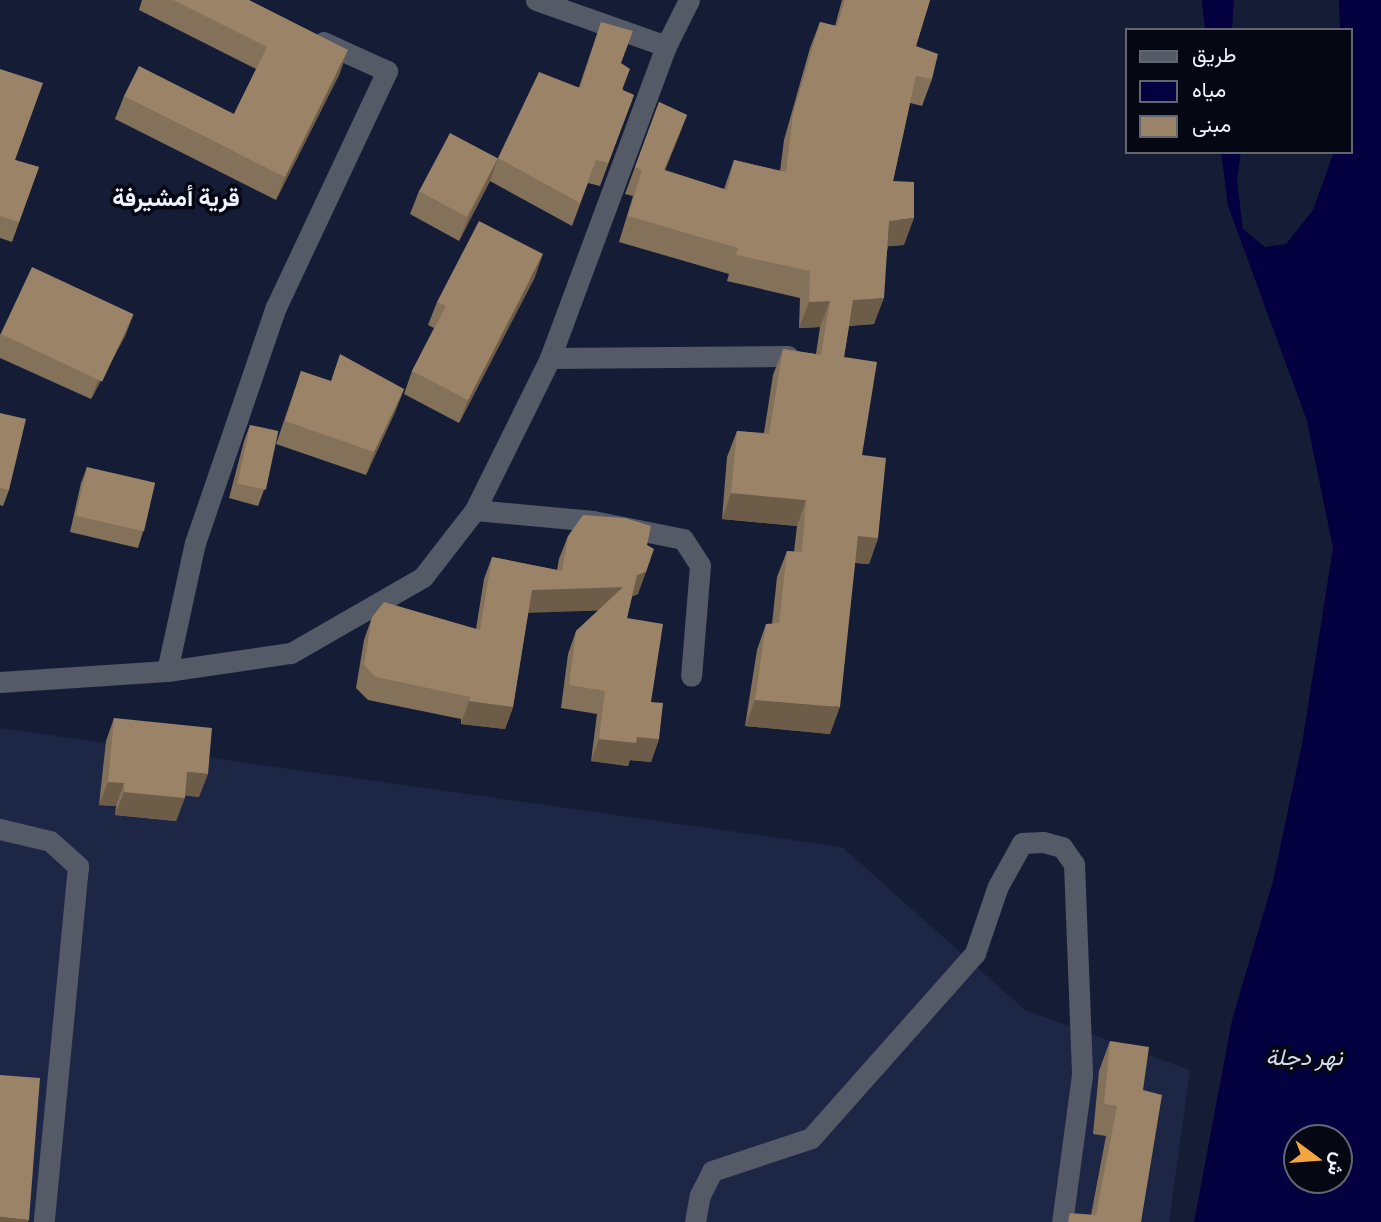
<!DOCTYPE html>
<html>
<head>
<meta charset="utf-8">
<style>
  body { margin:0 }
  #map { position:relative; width:1381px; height:1222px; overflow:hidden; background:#151d36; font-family:Cabin,Vazirmatn,sans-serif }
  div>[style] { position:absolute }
  .built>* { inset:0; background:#1d2645 }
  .water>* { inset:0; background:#040040 }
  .minor>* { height:21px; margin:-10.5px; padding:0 10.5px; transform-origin:10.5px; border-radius:10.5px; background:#555a67 }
  .wall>* { inset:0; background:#847159 }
  .shaded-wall>* { inset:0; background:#6c5c48 }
  .building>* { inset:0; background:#9a8367; transform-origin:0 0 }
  span { translate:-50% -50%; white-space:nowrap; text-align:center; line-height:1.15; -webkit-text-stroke:7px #050813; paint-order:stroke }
  .water-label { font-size:23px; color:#d5ddf1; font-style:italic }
  .quarter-label { font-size:24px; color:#eff3fd; font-weight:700 }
  .legend { position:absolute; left:1125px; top:28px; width:228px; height:126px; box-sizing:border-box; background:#050813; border:2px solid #636671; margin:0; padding:9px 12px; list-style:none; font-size:21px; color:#eff3fd }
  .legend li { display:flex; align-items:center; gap:14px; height:35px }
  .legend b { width:35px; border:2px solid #636671 }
  .north { position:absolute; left:1283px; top:1124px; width:70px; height:70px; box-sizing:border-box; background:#050813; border:2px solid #636671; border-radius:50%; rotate:106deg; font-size:19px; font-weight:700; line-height:28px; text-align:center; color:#eff3fd }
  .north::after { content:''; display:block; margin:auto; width:24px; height:32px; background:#f1a63f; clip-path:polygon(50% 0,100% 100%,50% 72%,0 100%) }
</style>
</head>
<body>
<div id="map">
  <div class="built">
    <div style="clip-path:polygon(0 728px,842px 847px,1025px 1010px,1190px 1070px,1169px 1222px,0 1222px)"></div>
  </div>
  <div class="water">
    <div style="clip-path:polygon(1202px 0,1234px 0,1232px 30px,1205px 30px)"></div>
    <div style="clip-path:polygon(evenodd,1339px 0,1381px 0,1381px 1222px,1194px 1222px,1232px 1020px,1273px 881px,1302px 744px,1333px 548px,1307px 421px,1228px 206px,1221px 152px,1241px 152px,1237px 181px,1243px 229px,1265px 247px,1286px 244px,1313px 210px,1334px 152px,1351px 152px,1351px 30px,1340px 30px,1339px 0,1297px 1138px,1339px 1138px,1339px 1180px,1297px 1180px,1297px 1138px)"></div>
  </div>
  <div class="minor">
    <div style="left:666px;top:46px;width:51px;rotate:-63.4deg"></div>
    <div style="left:550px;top:358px;width:238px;rotate:-0.5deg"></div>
    <div style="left:475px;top:510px;width:119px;rotate:5.3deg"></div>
    <div style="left:593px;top:521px;width:92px;rotate:11.3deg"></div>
    <div style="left:683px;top:539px;width:31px;rotate:57deg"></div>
    <div style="left:700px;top:565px;width:111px;rotate:94.6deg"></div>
    <div style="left:167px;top:671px;width:131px;rotate:-77.7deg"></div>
    <div style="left:195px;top:543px;width:250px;rotate:-71.1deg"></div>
    <div style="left:276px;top:307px;width:261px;rotate:-64.8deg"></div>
    <div style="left:387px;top:71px;width:70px;rotate:-155.6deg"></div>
    <div style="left:0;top:682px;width:167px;rotate:-3.8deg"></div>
    <div style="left:167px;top:671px;width:125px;rotate:-8.3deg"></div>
    <div style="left:291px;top:653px;width:152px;rotate:-29.9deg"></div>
    <div style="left:423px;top:577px;width:85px;rotate:-52.2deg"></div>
    <div style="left:475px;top:510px;width:169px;rotate:-63.7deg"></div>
    <div style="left:550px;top:358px;width:333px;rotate:-69.6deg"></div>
    <div style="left:666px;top:46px;width:138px;rotate:-160.5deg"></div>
    <div style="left:0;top:829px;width:51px;rotate:13.5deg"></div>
    <div style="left:50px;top:841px;width:38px;rotate:42deg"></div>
    <div style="left:78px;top:866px;width:358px;rotate:95.5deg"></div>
    <div style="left:695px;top:1222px;width:27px;rotate:-80deg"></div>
    <div style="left:700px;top:1195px;width:27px;rotate:-63deg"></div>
    <div style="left:712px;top:1171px;width:104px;rotate:-18.4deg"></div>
    <div style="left:811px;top:1138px;width:247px;rotate:-48.4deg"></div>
    <div style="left:975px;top:953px;width:71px;rotate:-71.1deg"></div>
    <div style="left:998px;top:886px;width:49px;rotate:-60.8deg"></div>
    <div style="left:1022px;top:843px;width:21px;rotate:-3deg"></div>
    <div style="left:1043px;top:842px;width:20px;rotate:15deg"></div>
    <div style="left:1062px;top:847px;width:21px;rotate:55deg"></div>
    <div style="left:1074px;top:864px;width:211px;rotate:87.8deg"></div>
    <div style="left:1082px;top:1075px;width:148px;rotate:97.7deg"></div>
  </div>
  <div class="wall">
    <div style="clip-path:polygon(142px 0,249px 0,340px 73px,276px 200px,115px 119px,124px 96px,234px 114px,256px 69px,139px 10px)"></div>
    <div style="clip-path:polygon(842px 0,930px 0,916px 46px,932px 79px,922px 106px,910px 103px,893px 181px,904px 245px,888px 246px,874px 324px,849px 326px,844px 357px,862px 455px,878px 538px,869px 564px,855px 563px,830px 734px,745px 726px,757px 650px,766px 624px,772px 624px,777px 577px,787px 551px,794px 552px,797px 526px,722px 519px,727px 457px,737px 431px,764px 433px,773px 375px,783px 349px,816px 354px,820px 327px,799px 328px,800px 298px,727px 281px,729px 274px,619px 242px,633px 196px,625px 194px,659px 102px,687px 115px,665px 170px,724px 189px,734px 160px,780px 171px,784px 140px,810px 48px,820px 22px,835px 26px)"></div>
    <div style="clip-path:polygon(601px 22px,621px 63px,623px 90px,634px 95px,600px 186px,588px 183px,572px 226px,490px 181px,459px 241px,410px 214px,419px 191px,498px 158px,579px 87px)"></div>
    <div style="clip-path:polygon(0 69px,15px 160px,39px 167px,12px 242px,0 238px)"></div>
    <div style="clip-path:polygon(535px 277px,459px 423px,404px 394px,412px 371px,434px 328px,428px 325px,437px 302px)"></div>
    <div style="clip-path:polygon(133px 315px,125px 336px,91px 399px,0 358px,0 334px)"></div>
    <div style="clip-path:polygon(301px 371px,330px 381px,404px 389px,395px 412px,366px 475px,276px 444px)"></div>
    <div style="clip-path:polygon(0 413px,9px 490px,3px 506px,0 505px)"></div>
    <div style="clip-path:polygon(250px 425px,264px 490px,258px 506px,229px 498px,244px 441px)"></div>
    <div style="clip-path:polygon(87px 467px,143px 532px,138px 548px,70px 532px,81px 483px)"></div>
    <div style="clip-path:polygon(568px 536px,647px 545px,638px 594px,632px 596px,627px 618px,651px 702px,659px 739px,651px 762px,630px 760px,628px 766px,591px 761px,597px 714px,561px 708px,568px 654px,576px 631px,599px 610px,528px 612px,513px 707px,505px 729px,461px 724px,461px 719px,368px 700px,356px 688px,364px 640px,372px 617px,476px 629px,484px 579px,492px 557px,557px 570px,559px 559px)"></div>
    <div style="clip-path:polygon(114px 718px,199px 797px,185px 795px,176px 821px,115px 815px,116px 806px,99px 805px,106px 741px)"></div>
    <div style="clip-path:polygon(1110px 1041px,1143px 1090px,1141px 1222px,1091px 1215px,1106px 1136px,1093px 1134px,1099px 1071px)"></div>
  </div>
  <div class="shaded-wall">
    <div style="clip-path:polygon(348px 50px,340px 73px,276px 200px,285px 177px)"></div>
    <div style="clip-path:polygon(687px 115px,677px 141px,654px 196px,664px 170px)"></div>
    <div style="clip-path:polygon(498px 158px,490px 181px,459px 241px,468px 218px)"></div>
    <div style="clip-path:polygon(914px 218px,904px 245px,880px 247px,889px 221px)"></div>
    <div style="clip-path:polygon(543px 254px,535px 277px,459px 423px,468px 400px)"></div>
    <div style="clip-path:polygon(884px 298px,874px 324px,844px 326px,853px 300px)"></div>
    <div style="clip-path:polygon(830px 301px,820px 327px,799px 328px,809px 302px)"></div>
    <div style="clip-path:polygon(133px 315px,125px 336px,91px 399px,99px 378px)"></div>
    <div style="clip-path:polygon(404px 389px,395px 412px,366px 475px,374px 452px)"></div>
    <div style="clip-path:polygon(731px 493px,806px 500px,797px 526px,722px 519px)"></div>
    <div style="clip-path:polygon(858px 536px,878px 538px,869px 564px,849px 562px)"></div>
    <div style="clip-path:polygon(646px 572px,638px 594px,629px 598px,637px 575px)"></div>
    <div style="clip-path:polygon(623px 587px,615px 610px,523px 613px,532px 590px)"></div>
    <div style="clip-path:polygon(755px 700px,840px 707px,830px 734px,745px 726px)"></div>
    <div style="clip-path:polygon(469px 701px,513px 707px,505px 729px,461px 724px)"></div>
    <div style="clip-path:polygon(637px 737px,659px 739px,651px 762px,630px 760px,628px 766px,591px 761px,599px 739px)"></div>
    <div style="clip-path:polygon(187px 772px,208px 774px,199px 797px,179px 795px)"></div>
    <div style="clip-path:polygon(108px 782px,124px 783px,116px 806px,99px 805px)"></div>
    <div style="clip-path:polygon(124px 792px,185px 798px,176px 821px,115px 815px)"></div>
    <div style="clip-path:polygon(0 1217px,29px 1220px,28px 1222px,0 1222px)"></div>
  </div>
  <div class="building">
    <div style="clip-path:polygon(173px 0,249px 0,348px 50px,285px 177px,124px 96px,139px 66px,234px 114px,267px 47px)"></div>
    <div style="clip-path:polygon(845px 0,930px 0,916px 46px,938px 54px,932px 79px,916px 76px,893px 181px,914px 182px,914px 218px,889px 221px,884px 298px,853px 300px,844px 357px,877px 362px,862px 455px,886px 458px,878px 538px,858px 536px,840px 707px,755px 700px,766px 624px,779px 623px,787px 551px,802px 552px,806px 500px,731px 493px,737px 431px,769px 434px,783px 349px,821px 355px,830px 301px,809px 302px,810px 271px,736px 255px,738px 248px,628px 216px,642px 170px,635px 167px,659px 102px,687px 115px,664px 170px,727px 190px,734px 160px,786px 172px,793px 114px,820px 22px,837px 26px)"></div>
    <div style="clip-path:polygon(601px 22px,633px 31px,621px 63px,630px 69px,622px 90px,634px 95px,608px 163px,596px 160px,580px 203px,498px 158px,539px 72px,580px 88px)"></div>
    <div style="clip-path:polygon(0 69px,43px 83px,15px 160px,39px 167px,19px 222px,0 216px)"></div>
    <div style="left:450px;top:133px;width:54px;height:66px;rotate:28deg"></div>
    <div style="clip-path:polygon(479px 221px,543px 254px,468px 400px,412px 371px,446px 306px,437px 302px)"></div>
    <div style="left:32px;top:267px;width:112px;height:74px;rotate:25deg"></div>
    <div style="clip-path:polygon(340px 354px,404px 389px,374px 452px,285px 421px,301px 371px,331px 381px)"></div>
    <div style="clip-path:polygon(0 413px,26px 419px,9px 490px,0 488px)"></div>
    <div style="left:250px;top:425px;width:29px;height:60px;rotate:12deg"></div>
    <div style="left:87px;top:467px;width:70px;height:50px;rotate:13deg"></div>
    <div style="clip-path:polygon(583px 515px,625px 518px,651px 526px,647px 545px,654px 549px,646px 572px,637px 575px,627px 618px,663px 624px,651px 702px,663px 703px,659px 739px,637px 737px,636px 743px,599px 739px,605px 691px,569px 685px,576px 631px,623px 587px,532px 590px,513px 707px,469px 701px,470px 697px,376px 677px,364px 665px,372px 617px,384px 602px,480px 630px,492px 557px,562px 571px,568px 536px)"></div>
    <div style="clip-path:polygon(114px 718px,212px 728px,208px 774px,187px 772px,185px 798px,124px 792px,124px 783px,108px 782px)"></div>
    <div style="clip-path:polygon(1110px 1041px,1149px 1047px,1143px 1090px,1162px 1095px,1141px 1222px,1068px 1222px,1070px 1213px,1096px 1215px,1117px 1106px,1104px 1104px)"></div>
    <div style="clip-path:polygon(0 1075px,40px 1078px,29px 1220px,0 1217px)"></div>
  </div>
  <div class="water-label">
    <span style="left:1304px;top:1057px">نهر دجلة</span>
  </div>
  <div class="quarter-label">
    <span style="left:176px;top:198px">قرية أمشيرفة</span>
  </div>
  <ul class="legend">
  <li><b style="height:9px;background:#555a67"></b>طريق</li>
  <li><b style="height:19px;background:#040040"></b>مياه</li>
  <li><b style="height:19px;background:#9a8367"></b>مبنى</li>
  </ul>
  <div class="north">ش</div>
</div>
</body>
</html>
